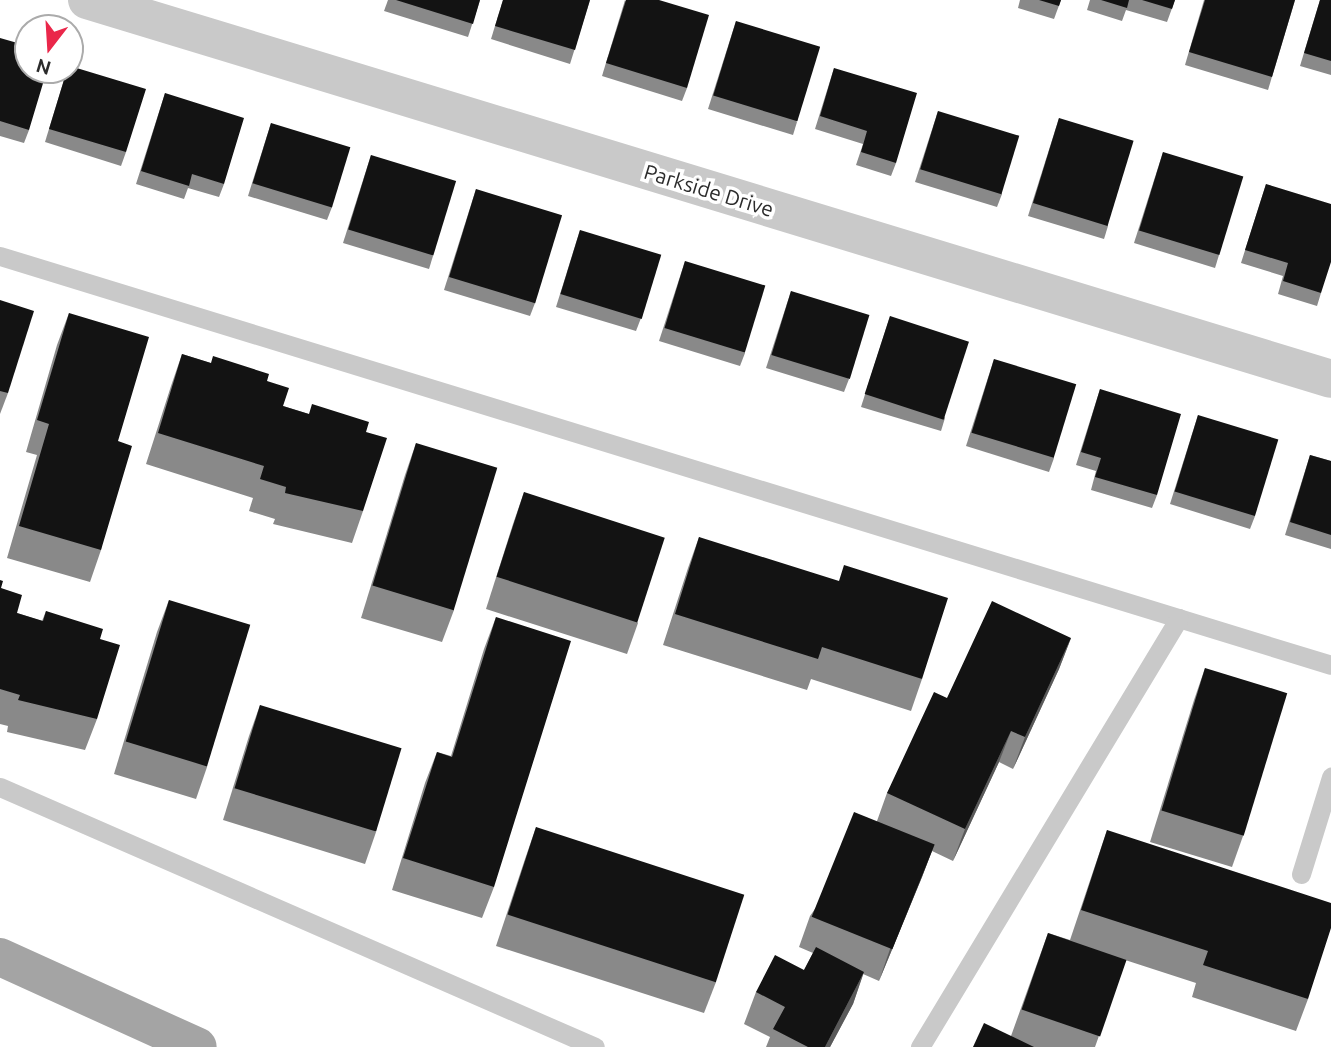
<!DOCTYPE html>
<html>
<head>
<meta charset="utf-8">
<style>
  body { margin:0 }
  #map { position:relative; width:1331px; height:1047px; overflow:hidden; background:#fff; font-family:Ubuntu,sans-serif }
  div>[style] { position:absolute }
  .lane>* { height:19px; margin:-9.5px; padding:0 9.5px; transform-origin:9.5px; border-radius:9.5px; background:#c9c9c9 }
  .street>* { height:38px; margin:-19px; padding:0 19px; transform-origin:19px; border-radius:19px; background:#c9c9c9 }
  .primary>* { height:38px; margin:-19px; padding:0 19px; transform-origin:19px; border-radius:19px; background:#a4a4a4 }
  .wall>* { inset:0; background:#898989 }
  .shaded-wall>* { inset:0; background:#5a5a5a }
  .building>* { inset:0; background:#131313; transform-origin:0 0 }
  span { translate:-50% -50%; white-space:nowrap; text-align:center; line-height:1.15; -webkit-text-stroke:7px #fff; paint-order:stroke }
  .street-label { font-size:21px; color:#2c2c2c }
  .north { position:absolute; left:14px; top:14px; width:70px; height:70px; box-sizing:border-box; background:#fff; border:2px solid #ababab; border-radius:50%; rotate:197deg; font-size:19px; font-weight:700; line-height:28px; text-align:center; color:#2c2c2c }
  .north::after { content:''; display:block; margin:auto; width:24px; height:32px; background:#ea274a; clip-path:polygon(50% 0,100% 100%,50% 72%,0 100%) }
</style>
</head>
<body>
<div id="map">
  <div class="lane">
    <div style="left:0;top:256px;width:1392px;rotate:17.08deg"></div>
    <div style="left:0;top:787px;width:649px;rotate:23.6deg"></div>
    <div style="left:1301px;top:874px;width:102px;rotate:-72.8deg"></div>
    <div style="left:920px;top:1047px;width:501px;rotate:-58.88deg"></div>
  </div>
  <div class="street">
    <div style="left:87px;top:0;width:1300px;rotate:16.94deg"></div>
  </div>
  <div class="primary">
    <div style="left:0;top:957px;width:217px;rotate:24.4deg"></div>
  </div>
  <div class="wall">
    <div style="clip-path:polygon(388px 0,480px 0,468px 37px,384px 11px)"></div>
    <div style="clip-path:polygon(503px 0,590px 0,570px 64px,491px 39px)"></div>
    <div style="clip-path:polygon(625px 0,687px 88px,682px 101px,602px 76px)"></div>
    <div style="clip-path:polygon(1020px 0,1061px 0,1054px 19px,1018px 8px)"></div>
    <div style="clip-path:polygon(1090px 0,1175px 0,1167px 22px,1126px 10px,1122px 21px,1087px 10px)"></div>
    <div style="clip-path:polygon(1204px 0,1295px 0,1268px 90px,1185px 65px)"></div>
    <div style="clip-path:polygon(1320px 0,1331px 0,1331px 75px,1300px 66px)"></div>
    <div style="clip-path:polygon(736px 21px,797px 122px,793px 135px,708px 109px)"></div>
    <div style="clip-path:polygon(0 38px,29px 130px,24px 143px,0 136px)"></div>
    <div style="clip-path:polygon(834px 68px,896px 163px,891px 176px,856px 165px,863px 144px,815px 129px)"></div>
    <div style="clip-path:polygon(67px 70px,126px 152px,121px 166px,45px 142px)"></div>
    <div style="clip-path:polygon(165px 93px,224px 184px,219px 197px,188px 188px,184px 199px,136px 184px)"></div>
    <div style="clip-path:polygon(938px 111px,1002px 194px,997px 207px,915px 182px)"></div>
    <div style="clip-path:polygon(1059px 118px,1108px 226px,1104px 239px,1028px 216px)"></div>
    <div style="clip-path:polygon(271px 123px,332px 207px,327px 220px,248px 196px)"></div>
    <div style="clip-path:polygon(1163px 152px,1219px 255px,1215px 268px,1134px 243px)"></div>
    <div style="clip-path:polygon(371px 155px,433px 256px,429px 269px,343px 243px)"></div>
    <div style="clip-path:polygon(1266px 184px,1321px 293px,1317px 306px,1278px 294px,1283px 276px,1241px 263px)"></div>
    <div style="clip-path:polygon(476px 189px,535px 303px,530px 316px,444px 290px)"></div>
    <div style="clip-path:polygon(580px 230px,641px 318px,636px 331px,556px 307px)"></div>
    <div style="clip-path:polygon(685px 261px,745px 353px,740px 366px,659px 341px)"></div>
    <div style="clip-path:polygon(791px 291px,849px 379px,844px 392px,766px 368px)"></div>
    <div style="clip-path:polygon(0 300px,8px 393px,0 414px)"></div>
    <div style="clip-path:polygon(69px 313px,118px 441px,101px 550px,90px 582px,7px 558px,37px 455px,26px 452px,57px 345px)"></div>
    <div style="clip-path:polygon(890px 316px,945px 418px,941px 431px,861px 407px)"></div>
    <div style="clip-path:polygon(182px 354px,267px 381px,283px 406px,366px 432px,363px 511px,352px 543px,273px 524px,275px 519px,249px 511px,253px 498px,146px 464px,171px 386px)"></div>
    <div style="clip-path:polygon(994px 359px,1054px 458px,1049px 472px,966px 446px)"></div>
    <div style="clip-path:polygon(1100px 389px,1157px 495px,1152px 508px,1091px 490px,1096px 471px,1076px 465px)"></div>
    <div style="clip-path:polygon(1198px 415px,1255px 516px,1250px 529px,1170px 504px)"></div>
    <div style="clip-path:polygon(416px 443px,454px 610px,442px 642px,361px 618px,405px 475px)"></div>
    <div style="clip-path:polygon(1310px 455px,1331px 461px,1331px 549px,1285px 535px)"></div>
    <div style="clip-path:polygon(524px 492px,638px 623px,627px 654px,486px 609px,513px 524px)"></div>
    <div style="clip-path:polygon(699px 537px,922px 679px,911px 711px,811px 679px,807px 690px,663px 645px,688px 568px)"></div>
    <div style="clip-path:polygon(0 580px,1px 588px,17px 613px,42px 621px,46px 611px,100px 639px,97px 719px,85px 750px,7px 732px,8px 726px,0 724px)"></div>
    <div style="clip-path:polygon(169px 600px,207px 767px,196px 799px,114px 774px,157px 632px)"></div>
    <div style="clip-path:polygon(496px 617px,494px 887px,482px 918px,392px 890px,425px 783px,437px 752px,451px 756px,484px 649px)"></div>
    <div style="clip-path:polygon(1071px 638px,1059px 669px,1013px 769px,999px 762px,953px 861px,932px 851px,922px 877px,879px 981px,863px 974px,853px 1004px,830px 1047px,766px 1047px,770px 1037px,744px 1024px,756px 992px,804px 970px,813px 953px,799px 947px,810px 916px,877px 821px,887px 793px,947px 698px)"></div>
    <div style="clip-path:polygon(1205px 668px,1243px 836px,1232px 867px,1150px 842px,1194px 700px)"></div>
    <div style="clip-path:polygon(260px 705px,376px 832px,365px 864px,223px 820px,249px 736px)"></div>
    <div style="clip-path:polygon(536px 827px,716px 982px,704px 1013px,496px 946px,525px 859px)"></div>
    <div style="clip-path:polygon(1107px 830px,1308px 999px,1296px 1031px,1192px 997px,1196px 983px,1119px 958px,1126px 960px,1095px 1047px,973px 1047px,1011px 1036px,1048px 933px,1070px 940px)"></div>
  </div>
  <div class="shaded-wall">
    <div style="clip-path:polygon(1071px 638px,1059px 669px,1013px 769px,1025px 737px)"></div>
    <div style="clip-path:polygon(1011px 731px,999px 762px,953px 861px,965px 829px)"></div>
    <div style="clip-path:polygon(934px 845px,922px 877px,879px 981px,890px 949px)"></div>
    <div style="clip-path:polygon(864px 972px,853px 1004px,830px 1047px,825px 1047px)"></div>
  </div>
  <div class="building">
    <div style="clip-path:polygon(396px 0,480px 0,473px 24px)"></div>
    <div style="clip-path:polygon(503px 0,590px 0,575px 50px,495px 26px)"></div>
    <div style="clip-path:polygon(626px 0,659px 0,709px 15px,687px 88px,606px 63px)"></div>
    <div style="clip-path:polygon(1039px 0,1061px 0,1059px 6px)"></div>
    <div style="clip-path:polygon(1101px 0,1129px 0,1127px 8px)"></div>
    <div style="clip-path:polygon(1142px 0,1175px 0,1172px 9px)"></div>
    <div style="clip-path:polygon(1205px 0,1295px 0,1272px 77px,1189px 52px)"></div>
    <div style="clip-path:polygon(1320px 0,1331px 0,1331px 61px,1304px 53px)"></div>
    <div style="left:736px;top:21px;width:88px;height:78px;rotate:17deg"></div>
    <div style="clip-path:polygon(0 38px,28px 46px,28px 70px,47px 70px,29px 130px,0 121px)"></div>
    <div style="clip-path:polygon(70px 66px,146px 89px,126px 152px,49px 129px,67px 70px,70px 70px)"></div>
    <div style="clip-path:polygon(834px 68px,917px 93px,896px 163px,861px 152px,867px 131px,820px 116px)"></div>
    <div style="clip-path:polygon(165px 93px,244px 118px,224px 184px,192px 174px,189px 186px,141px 171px)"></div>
    <div style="left:938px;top:111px;width:85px;height:61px;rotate:17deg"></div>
    <div style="left:1059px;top:118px;width:78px;height:89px;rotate:17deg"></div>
    <div style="left:271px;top:123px;width:83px;height:63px;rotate:17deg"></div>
    <div style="left:1163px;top:152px;width:84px;height:82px;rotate:17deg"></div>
    <div style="left:371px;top:155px;width:89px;height:78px;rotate:17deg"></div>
    <div style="clip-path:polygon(1266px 184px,1331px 204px,1331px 262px,1321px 293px,1283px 281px,1288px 263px,1245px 250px)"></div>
    <div style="left:476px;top:189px;width:90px;height:92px;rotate:17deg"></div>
    <div style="left:580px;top:230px;width:85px;height:67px;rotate:17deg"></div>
    <div style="left:685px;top:261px;width:84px;height:70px;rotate:17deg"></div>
    <div style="left:791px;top:291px;width:82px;height:67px;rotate:17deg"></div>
    <div style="clip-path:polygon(0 300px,34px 311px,8px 393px,0 391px)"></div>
    <div style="clip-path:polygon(69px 313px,149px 337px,118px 441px,132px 446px,101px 550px,19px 526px,49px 424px,37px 420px)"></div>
    <div style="left:890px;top:316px;width:83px;height:82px;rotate:18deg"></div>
    <div style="clip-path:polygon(182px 354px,211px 363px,213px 356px,269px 374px,267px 381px,289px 388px,283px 406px,309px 414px,312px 404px,369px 422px,366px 432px,387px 438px,363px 511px,285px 493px,286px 487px,260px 479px,264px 466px,158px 433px)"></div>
    <div style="left:994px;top:359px;width:86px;height:77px;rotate:17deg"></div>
    <div style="clip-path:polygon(1100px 389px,1181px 414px,1157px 495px,1095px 477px,1101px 458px,1081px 452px)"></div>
    <div style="left:1198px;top:415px;width:84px;height:80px;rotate:17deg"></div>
    <div style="left:416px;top:443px;width:85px;height:149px;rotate:17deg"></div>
    <div style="clip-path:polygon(1310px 455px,1331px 461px,1331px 535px,1290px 522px)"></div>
    <div style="left:524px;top:492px;width:148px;height:89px;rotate:18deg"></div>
    <div style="clip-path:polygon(699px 537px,839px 581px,844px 565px,948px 598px,922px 679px,822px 647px,818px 659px,675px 614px)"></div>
    <div style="clip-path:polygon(0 580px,3px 581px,1px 588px,22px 595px,17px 613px,43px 621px,46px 611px,103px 629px,100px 639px,120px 645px,97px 719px,18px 700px,20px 695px,0 689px)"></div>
    <div style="left:169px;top:600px;width:85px;height:148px;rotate:17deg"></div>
    <div style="clip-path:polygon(992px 601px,1071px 638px,1025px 737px,1011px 731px,965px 829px,887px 793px,934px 692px,947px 698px)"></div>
    <div style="clip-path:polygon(496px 617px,571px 641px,494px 887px,403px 858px,437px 752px,452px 757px)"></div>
    <div style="left:1205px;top:668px;width:86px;height:149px;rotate:17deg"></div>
    <div style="left:260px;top:705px;width:148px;height:87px;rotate:17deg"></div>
    <div style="left:854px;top:812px;width:87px;height:113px;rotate:22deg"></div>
    <div style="left:536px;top:827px;width:219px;height:92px;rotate:18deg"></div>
    <div style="clip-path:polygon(1107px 830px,1331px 903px,1331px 928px,1308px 999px,1203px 965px,1208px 951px,1081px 910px)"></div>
    <div style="left:1048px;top:933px;width:83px;height:81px;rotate:19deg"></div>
    <div style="clip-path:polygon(816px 947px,864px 972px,825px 1047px,808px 1047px,773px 1029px,785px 1007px,756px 992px,775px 955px,804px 970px)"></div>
    <div style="clip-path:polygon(984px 1023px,1034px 1047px,973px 1047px)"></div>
  </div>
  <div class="street-label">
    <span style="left:709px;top:190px;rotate:17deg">Parkside Drive</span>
  </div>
  <div class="north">N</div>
</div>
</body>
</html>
